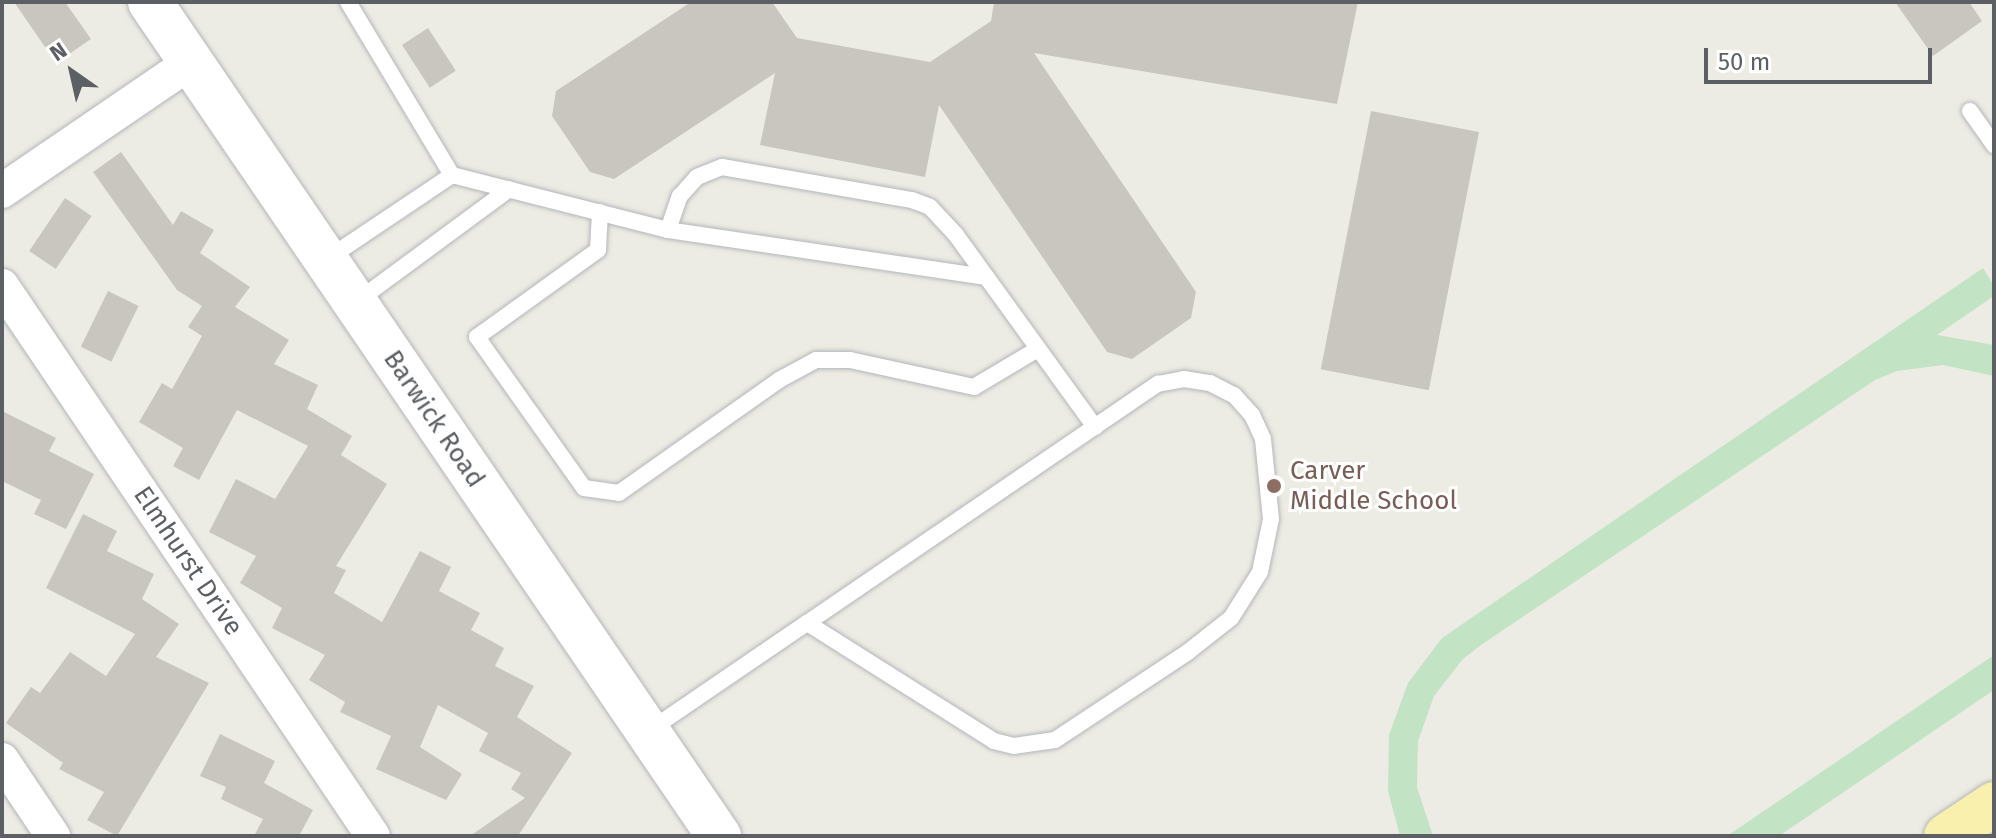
<!DOCTYPE html>
<html>
<head>
<meta charset="utf-8">
<style>
  body { margin:0 }
  #map { position:relative; width:1996px; height:838px; overflow:hidden; background:#edece4; font-family:"Fira Sans",sans-serif }
  div>[style] { position:absolute }
  .green>* { inset:0; background:#c2e3c4 }
  .building>* { inset:0; background:#c9c6c0; transform-origin:0 0 }
  .roads { filter:drop-shadow(0 0 2px #b4b6ba) drop-shadow(0 0 2px #b4b6ba) }
  .lane>* { height:16px; margin:-8px; padding:0 8px; transform-origin:8px; border-radius:8px; background:#fff }
  .street>* { height:34px; margin:-17px; padding:0 17px; transform-origin:17px; border-radius:17px; background:#fff }
  .secondary>* { height:44px; margin:-22px; padding:0 22px; transform-origin:22px; border-radius:22px; background:#fff }
  .primary>* { height:44px; margin:-22px; padding:0 22px; transform-origin:22px; border-radius:22px; background:#f9f0ae }
  .dots>* { width:22px; height:22px; translate:-50% -50%; box-sizing:border-box; border:4px solid #fff; border-radius:50% }
  span { translate:-50% -50%; white-space:nowrap; text-align:center; line-height:1.15; -webkit-text-stroke:6px #fff; paint-order:stroke }
  .street-label { font-size:26px; color:#5c5f63 }
  .education-label { font-size:26px; color:#785e54 }
  .left { translate:0 -50%; text-align:left }
  .frame { position:absolute; inset:0; border:4px solid #5c5f63; pointer-events:none }
  .north { position:absolute; left:32px; top:32px; width:80px; height:80px; -webkit-text-stroke:6px #fff; paint-order:stroke; rotate:326deg; font-size:22px; font-weight:700; line-height:32px; text-align:center; color:#5c5f63 }
  .north::after { content:''; display:block; margin:auto; width:28px; height:36px; background:#5c5f63; clip-path:polygon(50% 0,100% 100%,50% 72%,0 100%) }
  .scale { position:absolute; left:1704px; top:48px; width:228px; height:36px; box-sizing:border-box; border:4px solid #5c5f63; border-top:0; padding-left:10px; font-size:24px; line-height:28px; white-space:nowrap; color:#5c5f63; -webkit-text-stroke:6px #fff; paint-order:stroke }
</style>
</head>
<body>
<div id="map">
  <div class="green">
    <div style="clip-path:polygon(1983px 268px,1994px 286px,1994px 296px,1937px 335px,1994px 345px,1994px 376px,1943px 365px,1897px 371px,1875px 380px,1481px 645px,1463px 659px,1434px 696px,1418px 741px,1417px 787px,1433px 836px,1400px 836px,1388px 791px,1389px 735px,1408px 683px,1442px 638px)"></div>
    <div style="clip-path:polygon(1994px 655px,1994px 690px,1779px 836px,1727px 836px)"></div>
  </div>
  <div class="building">
    <div style="clip-path:polygon(14px 2px,65px 2px,91px 39px,56px 63px)"></div>
    <div style="clip-path:polygon(691px 2px,772px 2px,797px 38px,930px 62px,991px 21px,994px 2px,1358px 2px,1337px 104px,1034px 53px,1196px 292px,1191px 318px,1132px 359px,1107px 352px,939px 105px,925px 177px,760px 145px,775px 73px,614px 179px,590px 172px,552px 116px,556px 91px)"></div>
    <div style="clip-path:polygon(1895px 2px,1969px 2px,1982px 21px,1933px 56px)"></div>
    <div style="left:428px;top:28px;width:51px;height:31px;rotate:57deg"></div>
    <div style="left:1371px;top:111px;width:110px;height:263px;rotate:11deg"></div>
    <div style="clip-path:polygon(121px 152px,173px 225px,181px 211px,214px 230px,200px 253px,250px 287px,235px 307px,289px 340px,274px 364px,318px 385px,307px 409px,352px 436px,341px 455px,387px 484px,336px 566px,346px 570px,334px 593px,382px 622px,420px 551px,451px 567px,439px 591px,480px 613px,471px 630px,504px 648px,495px 666px,534px 686px,517px 717px,572px 753px,518px 836px,470px 836px,525px 798px,511px 789px,521px 773px,479px 751px,488px 733px,438px 705px,420px 747px,462px 774px,446px 800px,376px 769px,391px 736px,340px 712px,345px 702px,309px 680px,325px 655px,272px 628px,282px 608px,240px 583px,256px 556px,209px 532px,236px 479px,275px 499px,308px 446px,237px 410px,199px 480px,173px 466px,183px 448px,139px 422px,162px 383px,172px 389px,202px 336px,188px 327px,202px 306px,177px 290px,93px 172px)"></div>
    <div style="left:65px;top:198px;width:32px;height:64px;rotate:34deg"></div>
    <div style="left:108px;top:291px;width:34px;height:62px;rotate:26deg"></div>
    <div style="clip-path:polygon(2px 411px,56px 438px,49px 451px,94px 474px,66px 529px,34px 514px,41px 500px,2px 481px)"></div>
    <div style="clip-path:polygon(83px 514px,117px 531px,107px 551px,154px 574px,142px 599px,179px 624px,156px 657px,209px 683px,117px 836px,87px 820px,104px 792px,59px 769px,63px 763px,6px 723px,31px 687px,40px 693px,70px 652px,106px 676px,135px 634px,46px 588px)"></div>
    <div style="clip-path:polygon(220px 734px,275px 761px,264px 783px,313px 810px,299px 836px,254px 836px,263px 819px,221px 799px,226px 787px,200px 776px)"></div>
  </div>
  <div class="roads">
    <div class="lane">
      <div style="left:348px;top:2px;width:202px;rotate:59deg"></div>
      <div style="left:452px;top:175px;width:223px;rotate:14.3deg"></div>
      <div style="left:668px;top:230px;width:321px;rotate:8.4deg"></div>
      <div style="left:1970px;top:111px;width:42px;rotate:54.8deg"></div>
      <div style="left:600px;top:212px;width:38px;rotate:93deg"></div>
      <div style="left:598px;top:250px;width:149px;rotate:144.3deg"></div>
      <div style="left:477px;top:337px;width:185px;rotate:54.7deg"></div>
      <div style="left:584px;top:488px;width:35px;rotate:8deg"></div>
      <div style="left:619px;top:493px;width:196px;rotate:-35.2deg"></div>
      <div style="left:779px;top:380px;width:42px;rotate:-28.4deg"></div>
      <div style="left:816px;top:360px;width:34px"></div>
      <div style="left:850px;top:360px;width:127px;rotate:12.3deg"></div>
      <div style="left:974px;top:387px;width:74px;rotate:-30.7deg"></div>
      <div style="left:668px;top:230px;width:36px;rotate:-71deg"></div>
      <div style="left:680px;top:196px;width:25px;rotate:-48deg"></div>
      <div style="left:697px;top:177px;width:27px;rotate:-22deg"></div>
      <div style="left:722px;top:167px;width:193px;rotate:9.9deg"></div>
      <div style="left:912px;top:200px;width:19px;rotate:21deg"></div>
      <div style="left:930px;top:207px;width:38px;rotate:47deg"></div>
      <div style="left:956px;top:235px;width:237px;rotate:54.1deg"></div>
      <div style="left:327px;top:259px;width:151px;rotate:-33.9deg"></div>
      <div style="left:356px;top:302px;width:190px;rotate:-36.4deg"></div>
      <div style="left:650px;top:730px;width:190px;rotate:-34.3deg"></div>
      <div style="left:807px;top:623px;width:425px;rotate:-34.3deg"></div>
      <div style="left:1158px;top:384px;width:26px;rotate:-11deg"></div>
      <div style="left:1184px;top:379px;width:26px;rotate:9deg"></div>
      <div style="left:1210px;top:383px;width:27px;rotate:27deg"></div>
      <div style="left:1234px;top:395px;width:27px;rotate:48deg"></div>
      <div style="left:1252px;top:415px;width:26px;rotate:65deg"></div>
      <div style="left:1263px;top:439px;width:80px;rotate:84.3deg"></div>
      <div style="left:1271px;top:519px;width:54px;rotate:101.7deg"></div>
      <div style="left:1260px;top:572px;width:54px;rotate:122.2deg"></div>
      <div style="left:1231px;top:618px;width:55px;rotate:141.7deg"></div>
      <div style="left:1188px;top:652px;width:159px;rotate:146.5deg"></div>
      <div style="left:1055px;top:740px;width:41px;rotate:171.7deg"></div>
      <div style="left:1014px;top:746px;width:21px;rotate:-166deg"></div>
      <div style="left:994px;top:741px;width:221px;rotate:-147.7deg"></div>
    </div>
    <div class="street">
      <div style="left:2px;top:191px;width:229px;rotate:-34.3deg"></div>
      <div style="left:2px;top:286px;width:663px;rotate:56deg"></div>
      <div style="left:2px;top:760px;width:92px;rotate:56.1deg"></div>
    </div>
    <div class="secondary">
      <div style="left:150px;top:2px;width:1010px;rotate:55.7deg"></div>
    </div>
    <div class="primary">
      <div style="left:1946px;top:836px;width:58px;rotate:-33.7deg"></div>
    </div>
  </div>
  <div class="dots">
    <div style="left:1274px;top:486px;background:#8d6e63"></div>
  </div>
  <div class="street-label">
    <span style="left:434px;top:419px;rotate:56deg">Barwick Road</span>
    <span style="left:188px;top:561px;rotate:56deg">Elmhurst Drive</span>
  </div>
  <div class="education-label">
    <span class="left" style="left:1290px;top:486px">Carver<br>Middle School</span>
  </div>
  <div class="frame"></div>
  <div class="north">N</div>
  <div class="scale">50 m</div>
</div>
</body>
</html>
